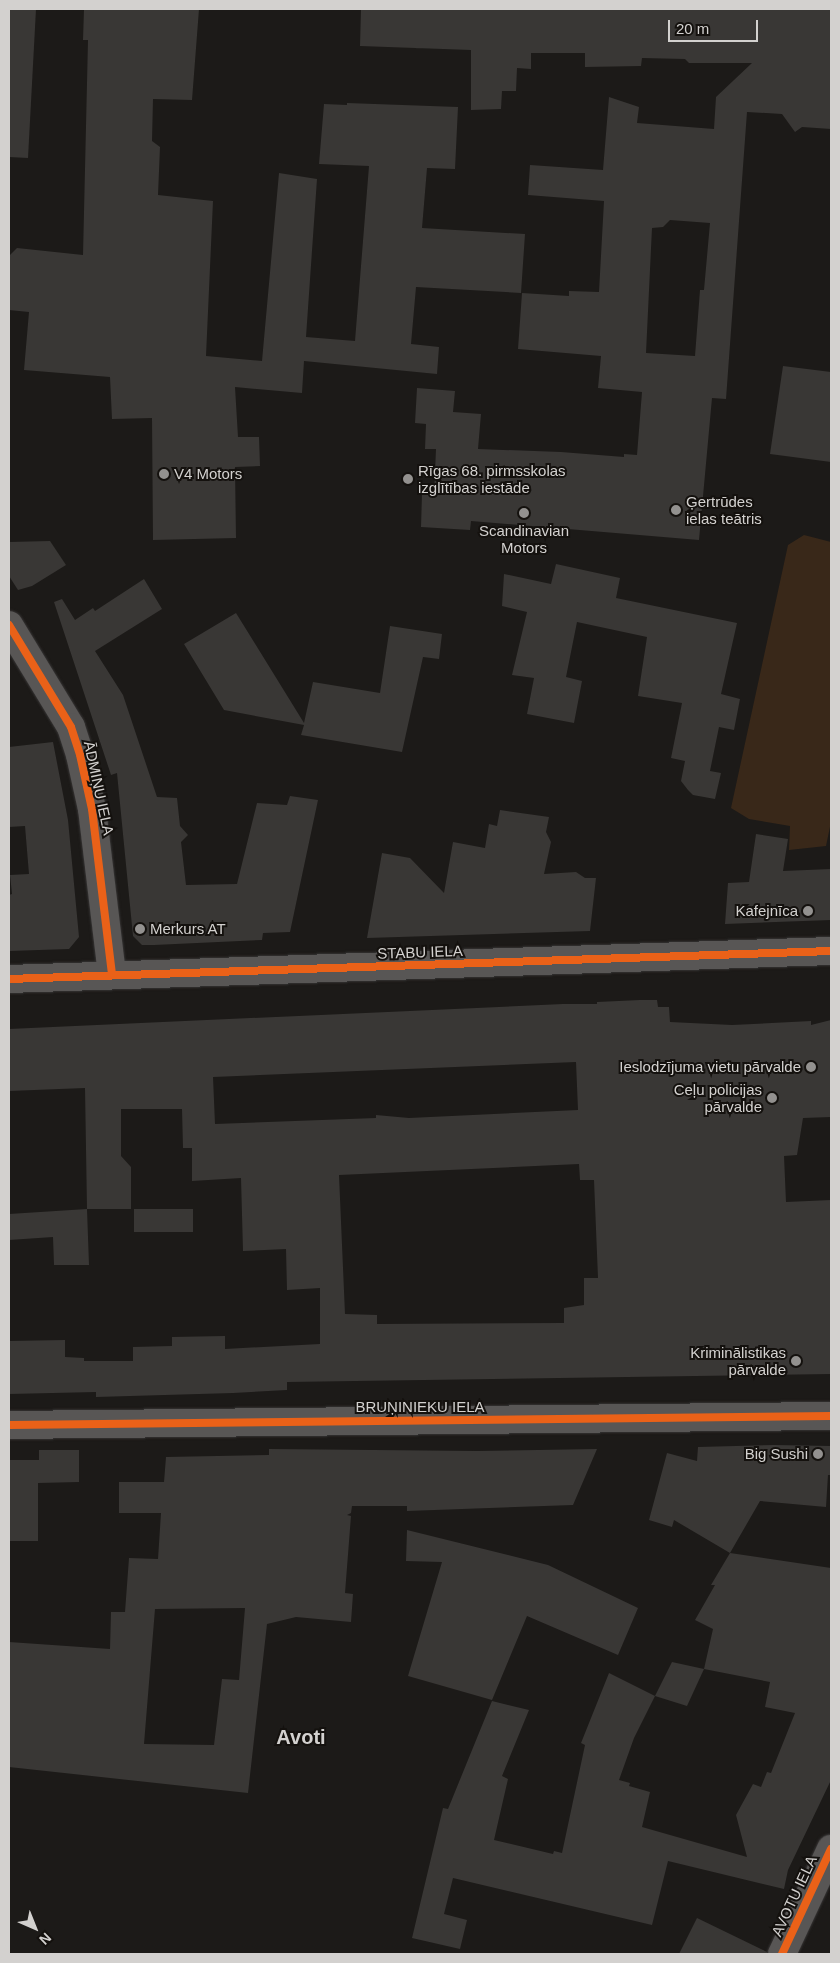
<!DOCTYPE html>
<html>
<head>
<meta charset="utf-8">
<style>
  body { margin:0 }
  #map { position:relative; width:840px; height:1963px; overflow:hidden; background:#1c1a18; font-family:Arial,sans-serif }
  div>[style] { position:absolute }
  .green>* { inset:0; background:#392819 }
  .building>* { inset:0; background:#393735; transform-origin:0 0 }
  .roads { filter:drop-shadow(0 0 1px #373535) drop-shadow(0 0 1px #373535) }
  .street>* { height:28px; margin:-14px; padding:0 14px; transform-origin:14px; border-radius:14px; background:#585655 }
  .secondary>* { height:28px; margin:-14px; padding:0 14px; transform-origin:14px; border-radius:14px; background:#585655 }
  .cycleway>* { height:8px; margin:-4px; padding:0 4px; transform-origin:4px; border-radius:4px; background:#ea6118 }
  .dots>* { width:14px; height:14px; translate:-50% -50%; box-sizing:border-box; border:2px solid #14110e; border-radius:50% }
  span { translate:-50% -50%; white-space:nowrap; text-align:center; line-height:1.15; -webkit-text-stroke:4px #14110e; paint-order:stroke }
  .poi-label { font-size:15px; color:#d3d1cf }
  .left { translate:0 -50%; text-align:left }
  .right { translate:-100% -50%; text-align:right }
  .street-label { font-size:15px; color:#d3d1cf }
  .district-label { font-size:20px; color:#d3d1cf; font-weight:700 }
  .frame { position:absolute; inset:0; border:10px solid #d3d1cf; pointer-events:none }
  .north { position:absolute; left:10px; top:1903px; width:50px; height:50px; -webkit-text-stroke:4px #14110e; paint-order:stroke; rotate:136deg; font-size:14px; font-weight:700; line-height:20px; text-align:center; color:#d3d1cf }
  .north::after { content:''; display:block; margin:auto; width:18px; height:22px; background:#d3d1cf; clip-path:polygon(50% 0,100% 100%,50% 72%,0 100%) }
  .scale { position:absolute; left:668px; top:20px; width:90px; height:22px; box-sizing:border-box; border:2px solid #d3d1cf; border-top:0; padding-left:6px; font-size:15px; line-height:18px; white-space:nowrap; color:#d3d1cf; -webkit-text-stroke:4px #14110e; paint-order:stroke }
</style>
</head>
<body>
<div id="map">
  <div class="green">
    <div style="clip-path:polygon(804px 535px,831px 542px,831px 822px,826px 846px,789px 850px,790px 826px,749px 819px,731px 808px,788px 545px)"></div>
  </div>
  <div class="building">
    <div style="clip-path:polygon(9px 9px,36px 9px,28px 158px,9px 157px)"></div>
    <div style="clip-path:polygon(84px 9px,199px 9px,192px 100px,153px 99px,152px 141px,160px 147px,158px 195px,213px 201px,206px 356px,262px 361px,279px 173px,317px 179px,306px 337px,355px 341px,369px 166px,319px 164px,324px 104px,347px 105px,347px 103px,458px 107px,455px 169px,427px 168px,422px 228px,525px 234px,521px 293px,416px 287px,411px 344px,439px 347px,437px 374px,304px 361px,302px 393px,235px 387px,238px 437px,259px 437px,260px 466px,235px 467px,236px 538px,153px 540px,152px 418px,112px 419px,110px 377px,24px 370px,29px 312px,9px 310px,9px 256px,17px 248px,83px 255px,88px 40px,83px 40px)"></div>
    <div style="clip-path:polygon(evenodd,361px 9px,831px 9px,831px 129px,802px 127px,795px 132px,782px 114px,747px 112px,726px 399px,712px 398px,699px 540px,471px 521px,470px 530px,421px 527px,422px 494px,434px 495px,436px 449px,425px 449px,426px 424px,415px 423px,417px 388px,455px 391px,453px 412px,481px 414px,478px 449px,561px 452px,624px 457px,624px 454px,637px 455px,642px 392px,598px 388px,601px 356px,518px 349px,522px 293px,569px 296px,569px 291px,599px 292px,604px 201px,528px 195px,530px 165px,603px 170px,609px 97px,639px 107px,637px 123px,714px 129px,716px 97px,752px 63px,689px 63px,685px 59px,642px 58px,641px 66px,585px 67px,585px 53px,531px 53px,531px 69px,517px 68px,516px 91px,502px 91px,501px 109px,471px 110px,471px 50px,360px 46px,361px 9px,670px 220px,710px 223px,704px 290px,700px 290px,695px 356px,646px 353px,652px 228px,663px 227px,670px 220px)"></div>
    <div style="clip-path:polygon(783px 366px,831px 372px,831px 462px,770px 454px)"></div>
    <div style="clip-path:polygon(50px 541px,66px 565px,32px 586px,18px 590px,9px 576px,9px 542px)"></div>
    <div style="clip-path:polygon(556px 564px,620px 578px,616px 598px,737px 623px,721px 694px,740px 699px,734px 730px,719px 727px,710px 771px,721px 773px,715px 799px,693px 795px,688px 790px,681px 781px,685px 761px,671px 758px,682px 703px,638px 696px,647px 637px,577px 622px,566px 677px,582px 681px,574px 723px,527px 714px,534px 678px,512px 675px,527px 612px,502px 606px,504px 574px,551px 584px)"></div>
    <div style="clip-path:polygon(144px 579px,162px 609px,95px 651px,123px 695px,157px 797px,177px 798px,180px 826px,188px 835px,181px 842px,186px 885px,237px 884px,257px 803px,287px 805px,290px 796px,318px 800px,290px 932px,263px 933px,262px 940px,154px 945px,142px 945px,133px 936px,117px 773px,111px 775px,54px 602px,62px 599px,75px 620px,93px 608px,95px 611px)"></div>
    <div style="clip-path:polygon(236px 613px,304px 723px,313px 682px,380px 693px,390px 626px,442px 634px,439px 659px,423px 657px,402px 752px,301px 735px,304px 725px,224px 710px,184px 644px)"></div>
    <div style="clip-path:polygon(53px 742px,68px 820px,79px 937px,69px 949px,9px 951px,9px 895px,12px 894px,10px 875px,29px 874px,25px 826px,9px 827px,9px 747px)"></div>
    <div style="clip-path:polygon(500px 810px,549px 817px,546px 832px,551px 842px,544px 874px,576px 872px,585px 878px,596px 878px,590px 931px,367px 938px,382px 853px,410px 858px,444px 893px,453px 842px,485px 848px,489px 824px,497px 826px)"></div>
    <div style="clip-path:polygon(756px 834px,788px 839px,783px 871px,831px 869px,831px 920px,725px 924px,728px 883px,749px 882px)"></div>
    <div style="clip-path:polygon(evenodd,640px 1000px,657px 1000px,658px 1007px,669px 1007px,670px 1022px,732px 1025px,811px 1021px,811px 1025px,831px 1020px,831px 1117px,803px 1118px,797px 1155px,784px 1156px,786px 1202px,831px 1200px,831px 1374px,287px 1382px,287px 1390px,233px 1393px,96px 1397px,96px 1392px,9px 1394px,9px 1341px,65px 1340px,65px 1357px,84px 1358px,84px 1361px,133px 1361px,133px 1347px,172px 1346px,172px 1337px,225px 1336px,225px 1349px,320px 1344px,320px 1288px,287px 1290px,286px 1249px,243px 1251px,241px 1178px,192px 1181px,192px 1148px,183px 1148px,182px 1109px,121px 1109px,121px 1156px,131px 1167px,131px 1209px,87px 1209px,85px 1088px,9px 1091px,9px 1029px,563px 1004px,597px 1004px,597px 1002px,640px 1000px,576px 1062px,578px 1110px,409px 1118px,376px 1115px,376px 1118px,215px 1124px,213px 1077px,576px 1062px,640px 1000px,579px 1164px,580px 1180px,594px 1180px,598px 1278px,584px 1278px,584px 1305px,564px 1308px,564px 1323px,377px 1324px,377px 1315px,345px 1314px,339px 1175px,579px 1164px)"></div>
    <div style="clip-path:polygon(87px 1209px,89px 1265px,54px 1265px,53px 1237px,9px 1240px,9px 1214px)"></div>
    <div style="left:134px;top:1209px;width:59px;height:23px"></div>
    <div style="clip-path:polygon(774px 1445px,831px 1446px,831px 1475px,828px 1475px,826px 1507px,760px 1501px,730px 1553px,674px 1520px,672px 1527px,649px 1520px,667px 1453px,697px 1461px,698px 1447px)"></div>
    <div style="clip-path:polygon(evenodd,269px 1449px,477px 1451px,597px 1449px,573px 1505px,407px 1511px,407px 1506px,352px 1506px,351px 1513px,347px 1515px,351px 1516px,345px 1593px,353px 1594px,351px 1622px,296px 1617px,267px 1624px,248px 1793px,9px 1767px,9px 1642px,110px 1649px,111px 1612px,125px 1612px,129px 1558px,158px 1559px,161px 1513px,119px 1513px,119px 1482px,164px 1482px,166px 1457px,269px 1455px,269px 1449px,245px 1608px,239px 1680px,222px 1679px,214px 1745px,144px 1744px,155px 1609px,245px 1608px)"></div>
    <div style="clip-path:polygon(39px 1450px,79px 1450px,79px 1482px,38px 1483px,38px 1541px,9px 1541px,9px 1460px,39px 1460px)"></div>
    <div style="clip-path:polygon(407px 1530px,548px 1565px,638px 1608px,618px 1655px,527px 1616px,492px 1700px,408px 1676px,442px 1562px,406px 1561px)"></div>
    <div style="clip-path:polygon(730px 1553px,831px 1568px,831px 1780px,788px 1870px,784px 1889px,668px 1861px,652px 1925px,453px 1878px,444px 1914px,467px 1920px,460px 1949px,412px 1938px,443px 1808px,448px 1809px,492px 1701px,529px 1710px,502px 1776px,508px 1779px,494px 1840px,553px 1854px,554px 1851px,562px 1853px,585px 1745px,581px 1743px,609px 1673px,655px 1696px,634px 1738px,619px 1780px,630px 1783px,629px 1786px,650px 1792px,642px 1827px,747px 1857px,736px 1815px,753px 1784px,761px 1787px,767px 1772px,771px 1773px,795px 1713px,765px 1707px,770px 1682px,704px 1669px,713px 1629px,695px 1620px,715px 1585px,711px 1585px)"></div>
    <div style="clip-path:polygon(672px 1662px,704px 1669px,687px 1706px,655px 1696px)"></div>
    <div style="clip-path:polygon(697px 1918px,767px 1952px,767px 1954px,679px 1954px)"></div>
  </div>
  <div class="roads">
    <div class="street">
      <div style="left:9px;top:625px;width:119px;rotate:58.7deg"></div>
      <div style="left:71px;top:727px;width:29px;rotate:72deg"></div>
      <div style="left:80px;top:755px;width:55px;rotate:77.5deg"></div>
      <div style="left:92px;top:809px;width:166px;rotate:83.1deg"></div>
      <div style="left:9px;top:979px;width:822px;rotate:-1.95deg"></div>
      <div style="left:9px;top:1425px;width:822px;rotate:-0.63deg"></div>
    </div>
    <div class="secondary">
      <div style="left:782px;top:1954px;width:116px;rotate:-65deg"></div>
    </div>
  </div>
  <div class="cycleway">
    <div style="left:9px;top:625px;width:119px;rotate:58.7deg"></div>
    <div style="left:71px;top:727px;width:29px;rotate:72deg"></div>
    <div style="left:80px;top:755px;width:55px;rotate:77.5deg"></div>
    <div style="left:92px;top:809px;width:166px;rotate:83.1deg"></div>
    <div style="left:9px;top:979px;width:822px;rotate:-1.95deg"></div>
    <div style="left:9px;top:1425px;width:822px;rotate:-0.63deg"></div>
    <div style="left:782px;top:1954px;width:116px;rotate:-65deg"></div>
  </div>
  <div class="dots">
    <div style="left:164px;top:474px;background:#93918f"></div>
    <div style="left:408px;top:479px;background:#93918f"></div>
    <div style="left:676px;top:510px;background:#93918f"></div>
    <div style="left:524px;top:513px;background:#93918f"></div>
    <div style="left:808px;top:911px;background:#93918f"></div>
    <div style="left:140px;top:929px;background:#93918f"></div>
    <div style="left:811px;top:1067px;background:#93918f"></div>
    <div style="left:772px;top:1098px;background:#93918f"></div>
    <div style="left:796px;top:1361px;background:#93918f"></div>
    <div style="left:818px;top:1454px;background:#93918f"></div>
  </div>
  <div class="poi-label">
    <span class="left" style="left:418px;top:479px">Rīgas 68. pirmsskolas<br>izglītības iestāde</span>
    <span class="left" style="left:174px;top:474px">V4 Motors</span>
    <span class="left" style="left:686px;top:510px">Ģertrūdes<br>ielas teātris</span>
    <span style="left:524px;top:539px">Scandinavian<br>Motors</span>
    <span class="right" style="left:798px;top:911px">Kafejnīca</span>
    <span class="left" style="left:150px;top:929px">Merkurs AT</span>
    <span class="right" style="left:801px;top:1067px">Ieslodzījuma vietu pārvalde</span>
    <span class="right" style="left:762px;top:1098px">Ceļu policijas<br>pārvalde</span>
    <span class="right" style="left:786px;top:1361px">Kriminālistikas<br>pārvalde</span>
    <span class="right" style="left:808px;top:1454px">Big Sushi</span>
  </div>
  <div class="street-label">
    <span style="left:99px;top:788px;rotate:78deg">ĀDMIŅU IELA</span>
    <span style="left:420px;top:952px;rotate:-2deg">STABU IELA</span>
    <span style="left:420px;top:1407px">BRUŅINIEKU IELA</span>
    <span style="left:794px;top:1896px;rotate:-65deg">AVOTU IELA</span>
  </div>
  <div class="district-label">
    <span style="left:301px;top:1737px">Avoti</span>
  </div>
  <div class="frame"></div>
  <div class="north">N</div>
  <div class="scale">20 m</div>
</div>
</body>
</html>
